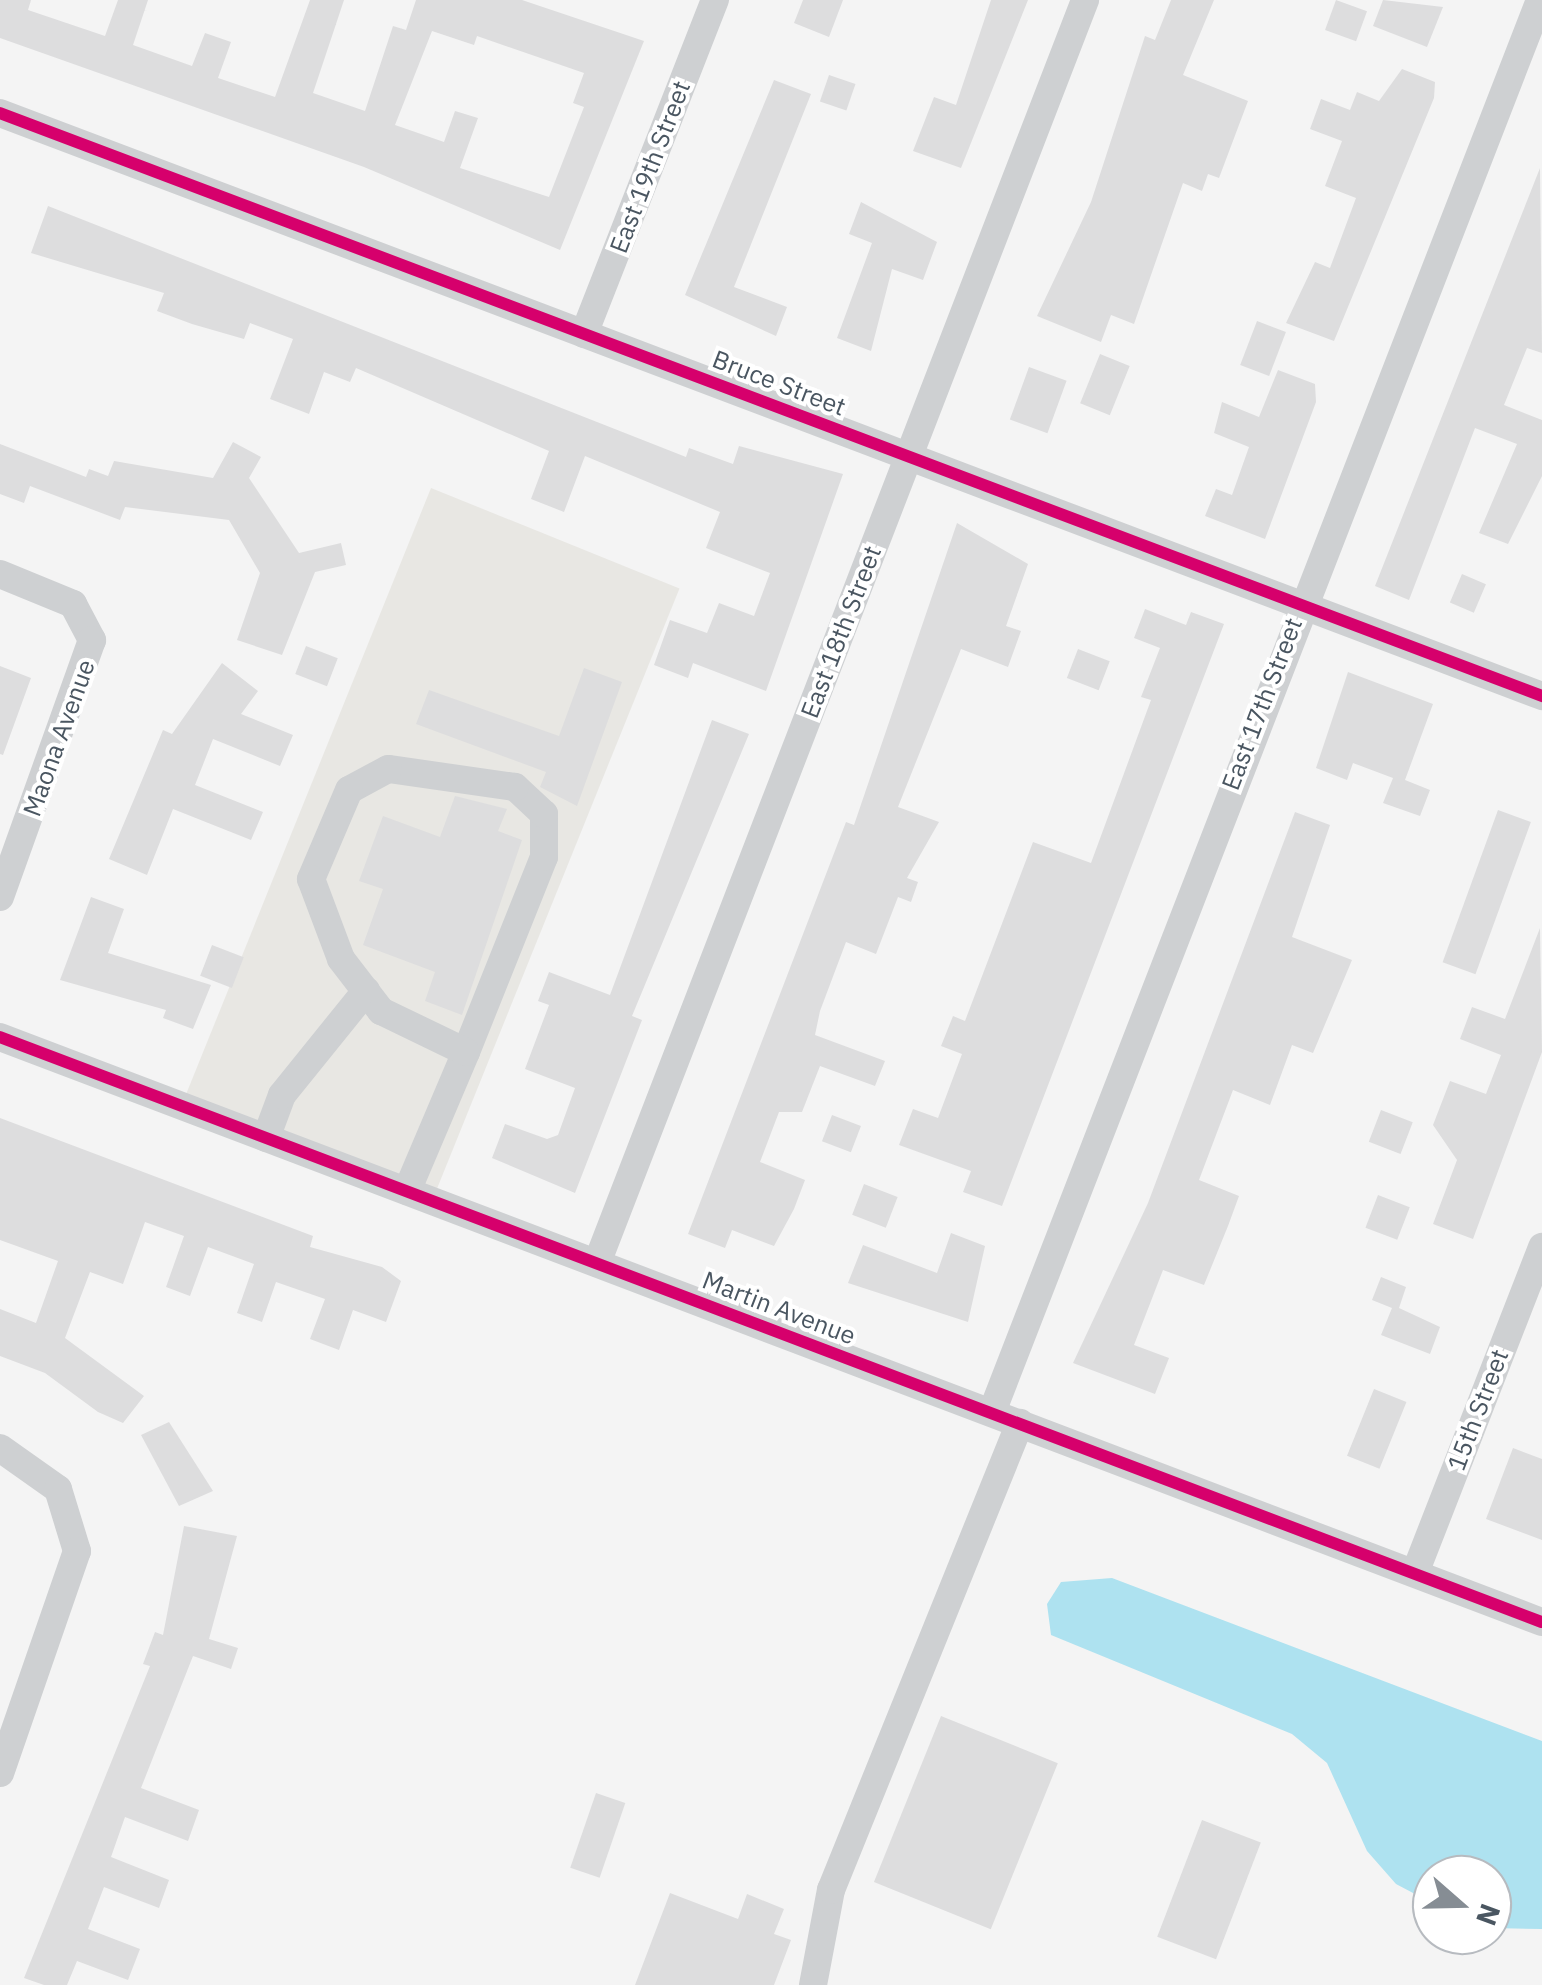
<!DOCTYPE html>
<html>
<head>
<meta charset="utf-8">
<style>
  body { margin:0 }
  #map { position:relative; width:1542px; height:1985px; overflow:hidden; background:#f4f4f4; font-family:"IBM Plex Sans",sans-serif }
  div>[style] { position:absolute }
  .commercial>* { inset:0; background:#e8e7e3; transform-origin:0 0 }
  .water>* { inset:0; background:#aee2f0 }
  .building>* { inset:0; background:#ddddde; transform-origin:0 0 }
  .minor>* { height:28px; margin:-14px; padding:0 14px; transform-origin:14px; border-radius:14px; background:#ced0d2 }
  .cycleway>* { height:12px; margin:-6px; padding:0 6px; transform-origin:6px; border-radius:6px; background:#d6006c }
  span { translate:-50% -50%; white-space:nowrap; text-align:center; line-height:1.15; -webkit-text-stroke:8px #fff; paint-order:stroke }
  .street-label { font-size:25px; color:#4a5661 }
  .north { position:absolute; left:1412px; top:1855px; width:100px; height:100px; box-sizing:border-box; background:#fff; border:2px solid #b7bbc0; border-radius:50%; rotate:110deg; font-size:28px; font-weight:700; line-height:40px; text-align:center; color:#4a5661 }
  .north::after { content:''; display:block; margin:auto; width:35px; height:45px; background:#868d94; clip-path:polygon(50% 0,100% 100%,50% 72%,0 100%) }
</style>
</head>
<body>
<div id="map">
  <div class="commercial">
    <div style="left:431px;top:488px;width:268px;height:666px;rotate:22deg"></div>
  </div>
  <div class="water">
    <div style="clip-path:polygon(1112px 1578px,1542px 1741px,1542px 1929px,1492px 1928px,1492px 1875px,1432px 1875px,1432px 1903px,1396px 1884px,1367px 1851px,1327px 1763px,1292px 1734px,1051px 1635px,1047px 1604px,1061px 1582px)"></div>
  </div>
  <div class="building">
    <div style="clip-path:polygon(evenodd,0 0,31px 0,28px 10px,105px 36px,118px 0,148px 0,133px 45px,192px 66px,205px 33px,231px 42px,218px 78px,275px 97px,310px 0,344px 0,313px 93px,365px 111px,393px 26px,406px 30px,416px 0,522px 0,644px 41px,560px 250px,364px 167px,0 38px,0 0,432px 31px,474px 45px,477px 36px,584px 73px,573px 103px,584px 107px,549px 197px,460px 168px,478px 118px,455px 111px,444px 142px,395px 125px,432px 31px)"></div>
    <div style="clip-path:polygon(803px 0,843px 0,829px 37px,794px 23px)"></div>
    <div style="clip-path:polygon(991px 0,1028px 0,961px 168px,913px 151px,934px 97px,956px 105px)"></div>
    <div style="clip-path:polygon(1171px 0,1214px 0,1183px 75px,1248px 101px,1219px 178px,1208px 174px,1202px 191px,1183px 183px,1134px 324px,1111px 315px,1101px 342px,1037px 316px,1091px 202px,1145px 36px,1155px 40px)"></div>
    <div style="left:1336px;top:0;width:33px;height:32px;rotate:20deg"></div>
    <div style="clip-path:polygon(1383px 0,1443px 7px,1427px 47px,1373px 26px)"></div>
    <div style="clip-path:polygon(1402px 69px,1435px 82px,1434px 98px,1334px 341px,1286px 323px,1315px 262px,1330px 268px,1356px 198px,1325px 186px,1342px 141px,1310px 129px,1321px 99px,1350px 110px,1357px 92px,1379px 101px)"></div>
    <div style="left:829px;top:75px;width:28px;height:28px;rotate:19deg"></div>
    <div style="clip-path:polygon(774px 80px,811px 94px,734px 287px,787px 307px,776px 336px,685px 295px)"></div>
    <div style="clip-path:polygon(1540px 168px,1542px 353px,1527px 348px,1504px 405px,1542px 420px,1542px 476px,1508px 544px,1479px 533px,1517px 444px,1475px 428px,1409px 600px,1375px 586px)"></div>
    <div style="clip-path:polygon(861px 202px,937px 242px,923px 280px,892px 269px,871px 351px,837px 338px,872px 243px,849px 234px)"></div>
    <div style="clip-path:polygon(48px 206px,686px 457px,689px 448px,733px 464px,739px 446px,843px 474px,766px 691px,693px 663px,688px 678px,654px 665px,670px 620px,707px 633px,719px 603px,754px 616px,770px 573px,706px 548px,720px 512px,585px 456px,564px 512px,531px 499px,549px 451px,356px 368px,350px 382px,324px 372px,309px 414px,270px 399px,293px 339px,250px 323px,244px 339px,192px 324px,157px 311px,164px 293px,31px 253px)"></div>
    <div style="left:1257px;top:321px;width:31px;height:47px;rotate:21deg"></div>
    <div style="left:1100px;top:354px;width:32px;height:53px;rotate:22deg"></div>
    <div style="left:1029px;top:367px;width:40px;height:56px;rotate:20deg"></div>
    <div style="clip-path:polygon(1278px 370px,1315px 384px,1316px 402px,1265px 539px,1205px 516px,1216px 489px,1232px 495px,1249px 447px,1214px 433px,1222px 402px,1259px 417px)"></div>
    <div style="clip-path:polygon(233px 442px,261px 457px,249px 478px,299px 553px,341px 543px,346px 565px,315px 572px,282px 655px,237px 640px,260px 573px,229px 520px,125px 507px,120px 520px,30px 486px,24px 503px,0 494px,0 444px,86px 477px,89px 469px,108px 476px,114px 461px,213px 478px)"></div>
    <div style="clip-path:polygon(957px 523px,1028px 564px,1006px 626px,1021px 631px,1008px 667px,961px 649px,898px 807px,939px 822px,907px 878px,918px 882px,911px 902px,898px 897px,876px 954px,846px 942px,820px 1011px,815px 1035px,885px 1061px,875px 1086px,820px 1066px,802px 1112px,779px 1112px,760px 1162px,805px 1180px,794px 1209px,774px 1246px,732px 1230px,725px 1248px,688px 1234px,846px 822px,854px 825px)"></div>
    <div style="left:1462px;top:574px;width:26px;height:31px;rotate:23deg"></div>
    <div style="clip-path:polygon(1145px 609px,1186px 625px,1191px 612px,1224px 624px,1002px 1206px,963px 1192px,971px 1171px,899px 1145px,913px 1109px,938px 1118px,962px 1054px,941px 1046px,953px 1016px,965px 1021px,1033px 842px,1091px 863px,1151px 700px,1141px 697px,1160px 648px,1134px 638px)"></div>
    <div style="left:306px;top:646px;width:34px;height:30px;rotate:21deg"></div>
    <div style="left:1078px;top:649px;width:34px;height:31px;rotate:21deg"></div>
    <div style="clip-path:polygon(222px 663px,258px 691px,241px 714px,293px 735px,280px 766px,213px 739px,195px 785px,263px 812px,251px 840px,173px 809px,147px 875px,109px 859px,163px 730px,172px 734px)"></div>
    <div style="clip-path:polygon(0 666px,31px 678px,3px 755px,0 754px)"></div>
    <div style="clip-path:polygon(584px 668px,622px 682px,577px 806px,540px 787px,546px 772px,416px 724px,429px 690px,559px 736px)"></div>
    <div style="clip-path:polygon(1348px 672px,1433px 704px,1405px 780px,1430px 790px,1420px 816px,1383px 803px,1393px 778px,1353px 763px,1347px 780px,1316px 768px)"></div>
    <div style="clip-path:polygon(712px 720px,749px 734px,632px 1016px,642px 1020px,575px 1193px,492px 1158px,505px 1124px,547px 1139px,558px 1135px,575px 1088px,525px 1069px,549px 1005px,538px 1001px,549px 972px,610px 995px)"></div>
    <div style="clip-path:polygon(455px 796px,507px 809px,498px 831px,522px 840px,462px 1015px,425px 1001px,435px 972px,363px 945px,383px 889px,359px 881px,383px 816px,440px 837px)"></div>
    <div style="left:1498px;top:810px;width:35px;height:162px;rotate:20deg"></div>
    <div style="clip-path:polygon(1295px 812px,1330px 825px,1292px 937px,1352px 960px,1313px 1053px,1292px 1045px,1270px 1105px,1233px 1090px,1199px 1180px,1239px 1196px,1228px 1226px,1204px 1285px,1163px 1270px,1134px 1345px,1169px 1358px,1155px 1394px,1073px 1363px,1148px 1203px)"></div>
    <div style="clip-path:polygon(91px 897px,124px 909px,108px 953px,211px 985px,193px 1029px,163px 1018px,166px 1010px,60px 980px)"></div>
    <div style="clip-path:polygon(1540px 928px,1542px 1052px,1473px 1239px,1433px 1224px,1457px 1160px,1433px 1125px,1450px 1081px,1486px 1094px,1501px 1055px,1460px 1039px,1472px 1007px,1505px 1019px)"></div>
    <div style="left:212px;top:945px;width:34px;height:33px;rotate:21deg"></div>
    <div style="left:1381px;top:1110px;width:34px;height:34px;rotate:21deg"></div>
    <div style="left:832px;top:1115px;width:31px;height:28px;rotate:21deg"></div>
    <div style="clip-path:polygon(0 1118px,313px 1236px,310px 1247px,382px 1267px,401px 1281px,386px 1322px,353px 1310px,339px 1350px,310px 1339px,325px 1299px,276px 1282px,262px 1322px,237px 1313px,254px 1264px,208px 1247px,190px 1296px,166px 1287px,184px 1236px,145px 1222px,123px 1284px,90px 1272px,65px 1338px,144px 1396px,123px 1423px,98px 1412px,45px 1373px,0 1356px,0 1309px,36px 1323px,58px 1261px,0 1240px)"></div>
    <div style="left:864px;top:1184px;width:36px;height:33px;rotate:21deg"></div>
    <div style="left:1378px;top:1195px;width:34px;height:35px;rotate:21deg"></div>
    <div style="clip-path:polygon(951px 1233px,985px 1246px,968px 1322px,848px 1283px,863px 1245px,937px 1273px)"></div>
    <div style="clip-path:polygon(1381px 1277px,1406px 1287px,1399px 1308px,1440px 1327px,1430px 1354px,1381px 1335px,1392px 1308px,1372px 1300px)"></div>
    <div style="left:1374px;top:1389px;width:35px;height:72px;rotate:22deg"></div>
    <div style="clip-path:polygon(169px 1422px,213px 1491px,179px 1506px,141px 1435px)"></div>
    <div style="clip-path:polygon(1513px 1448px,1542px 1459px,1542px 1540px,1486px 1519px)"></div>
    <div style="clip-path:polygon(184px 1526px,237px 1536px,209px 1639px,238px 1648px,231px 1669px,193px 1656px,141px 1788px,199px 1810px,188px 1841px,125px 1817px,111px 1857px,169px 1880px,159px 1908px,104px 1887px,88px 1929px,140px 1949px,128px 1980px,77px 1961px,67px 1985px,44px 1985px,24px 1978px,150px 1666px,143px 1664px,155px 1632px,163px 1635px)"></div>
    <div style="left:941px;top:1716px;width:126px;height:179px;rotate:22deg"></div>
    <div style="left:596px;top:1793px;width:31px;height:79px;rotate:19deg"></div>
    <div style="left:1202px;top:1820px;width:63px;height:125px;rotate:21deg"></div>
    <div style="clip-path:polygon(670px 1893px,738px 1919px,747px 1894px,784px 1909px,774px 1934px,791px 1940px,774px 1985px,635px 1985px)"></div>
  </div>
  <div class="minor">
    <div style="left:0;top:113px;width:1649px;rotate:20.71deg"></div>
    <div style="left:584px;top:334px;width:359px;rotate:-68.6deg"></div>
    <div style="left:0;top:574px;width:79px;rotate:22.3deg"></div>
    <div style="left:73px;top:604px;width:41px;rotate:62.2deg"></div>
    <div style="left:92px;top:640px;width:273px;rotate:109.7deg"></div>
    <div style="left:0;top:1037px;width:1649px;rotate:20.78deg"></div>
    <div style="left:266px;top:1138px;width:46px;rotate:-69.6deg"></div>
    <div style="left:282px;top:1095px;width:134px;rotate:-51.1deg"></div>
    <div style="left:407px;top:1191px;width:151px;rotate:-67deg"></div>
    <div style="left:466px;top:1052px;width:210px;rotate:-68.2deg"></div>
    <div style="left:544px;top:857px;width:43px;rotate:-90deg"></div>
    <div style="left:544px;top:814px;width:40px;rotate:-137deg"></div>
    <div style="left:515px;top:787px;width:128px;rotate:-171.9deg"></div>
    <div style="left:388px;top:769px;width:44px;rotate:151.7deg"></div>
    <div style="left:349px;top:790px;width:97px;rotate:113.1deg"></div>
    <div style="left:311px;top:879px;width:85px;rotate:69.4deg"></div>
    <div style="left:341px;top:959px;width:66px;rotate:52.4deg"></div>
    <div style="left:381px;top:1011px;width:94px;rotate:25.8deg"></div>
    <div style="left:597px;top:1263px;width:1354px;rotate:-68.87deg"></div>
    <div style="left:992px;top:1412px;width:1515px;rotate:-68.79deg"></div>
    <div style="left:0;top:1448px;width:71px;rotate:35.3deg"></div>
    <div style="left:58px;top:1489px;width:65px;rotate:73deg"></div>
    <div style="left:77px;top:1551px;width:235px;rotate:109.1deg"></div>
    <div style="left:1415px;top:1573px;width:350px;rotate:-68.7deg"></div>
    <div style="left:813px;top:1985px;width:97px;rotate:-79.3deg"></div>
    <div style="left:831px;top:1890px;width:504px;rotate:-67.97deg"></div>
  </div>
  <div class="cycleway">
    <div style="left:0;top:113px;width:1649px;rotate:20.71deg"></div>
    <div style="left:0;top:1037px;width:1649px;rotate:20.78deg"></div>
  </div>
  <div class="street-label">
    <span style="left:650px;top:167px;rotate:-69deg">East 19th Street</span>
    <span style="left:779px;top:383px;rotate:21deg">Bruce Street</span>
    <span style="left:841px;top:632px;rotate:-69deg">East 18th Street</span>
    <span style="left:1262px;top:704px;rotate:-69deg">East 17th Street</span>
    <span style="left:59px;top:738px;rotate:-70deg">Maona Avenue</span>
    <span style="left:779px;top:1308px;rotate:21deg">Martin Avenue</span>
    <span style="left:1478px;top:1410px;rotate:-69deg">15th Street</span>
  </div>
  <div class="north">N</div>
</div>
</body>
</html>
